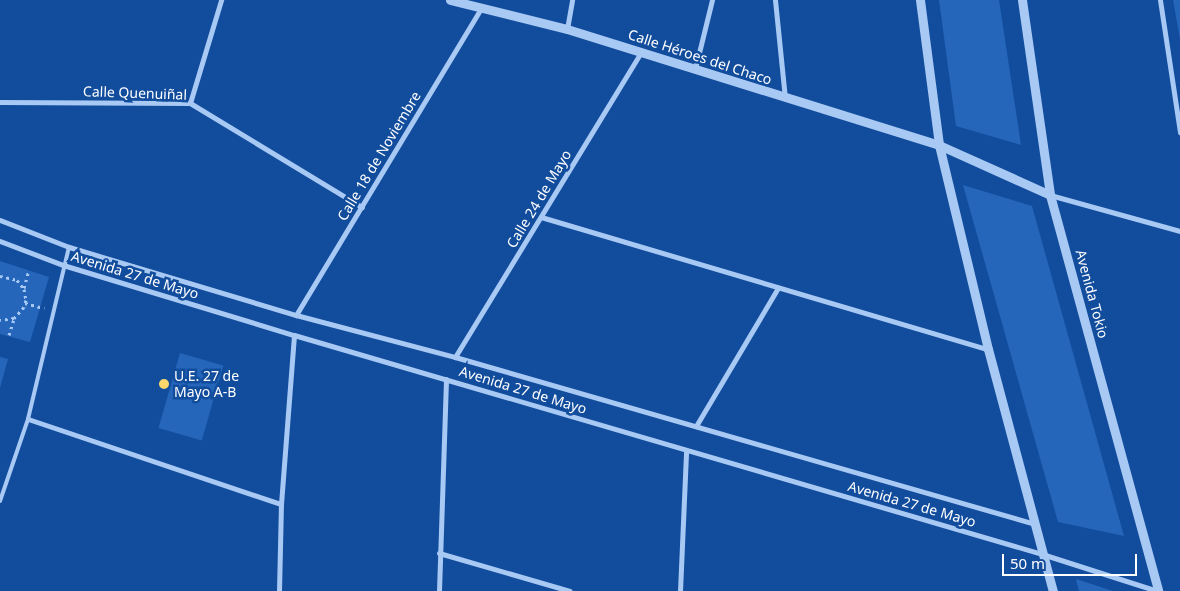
<!DOCTYPE html>
<html>
<head>
<meta charset="utf-8">
<style>
  body { margin:0 }
  #map { position:relative; width:1180px; height:591px; overflow:hidden; background:#124d9d; font-family:"Noto Sans",sans-serif }
  div>[style] { position:absolute }
  .green>* { inset:0; background:#2566bb; transform-origin:0 0 }
  .path>* { height:3px; margin-top:-1.5px; transform-origin:0; background:repeating-linear-gradient(90deg,#a8c9f4 0 2.5px,transparent 0 6.5px) }
  .service>* { height:4px; margin:-2px; padding:0 2px; transform-origin:2px; border-radius:2px; background:#a8c9f4 }
  .minor>* { height:5px; margin:-2.5px; padding:0 2.5px; transform-origin:2.5px; border-radius:2.5px; background:#a8c9f4 }
  .tertiary>* { height:9px; margin:-4.5px; padding:0 4.5px; transform-origin:4.5px; border-radius:4.5px; background:#a8c9f4 }
  .dots>* { width:14px; height:14px; translate:-50% -50%; box-sizing:border-box; border:2px solid #124d9d; border-radius:50% }
  span { translate:-50% -50%; white-space:nowrap; text-align:center; line-height:1.15; -webkit-text-stroke:5px #124d9d; paint-order:stroke }
  .street-label { font-size:14px; color:#fff }
  .poi-label { font-size:14px; color:#fff }
  .left { translate:0 -50%; text-align:left }
  .scale { position:absolute; left:1002px; top:554px; width:135px; height:22px; box-sizing:border-box; border:2px solid #fff; border-top:0; padding-left:6px; font-size:15px; line-height:18px; white-space:nowrap; color:#fff; -webkit-text-stroke:4px #124d9d; paint-order:stroke }
</style>
</head>
<body>
<div id="map">
  <div class="green">
    <div style="clip-path:polygon(939px 0,999px 0,1021px 145px,956px 126px)"></div>
    <div style="clip-path:polygon(1173px 0,1180px 0,1180px 39px)"></div>
    <div style="clip-path:polygon(963px 185px,1032px 206px,1124px 536px,1058px 522px)"></div>
    <div style="clip-path:polygon(0 261px,49px 277px,30px 342px,0 334px)"></div>
    <div style="left:180px;top:353px;width:45px;height:78px;rotate:16deg"></div>
    <div style="clip-path:polygon(0 357px,8px 359px,0 388px)"></div>
    <div style="clip-path:polygon(1076px 579px,1113px 591px,1079px 591px)"></div>
  </div>
  <div class="path">
    <div style="left:0;top:276px;width:17px;rotate:13deg"></div>
    <div style="left:17px;top:280px;width:11px;rotate:52deg"></div>
    <div style="left:24px;top:289px;width:11px;rotate:80deg"></div>
    <div style="left:26px;top:300px;width:7px;rotate:106deg"></div>
    <div style="left:24px;top:307px;width:15px;rotate:132deg"></div>
    <div style="left:14px;top:318px;width:14px;rotate:172deg"></div>
    <div style="left:24px;top:288px;width:16px;rotate:-75deg"></div>
    <div style="left:25px;top:303px;width:20px;rotate:15deg"></div>
    <div style="left:9px;top:335px;width:17px;rotate:-73deg"></div>
  </div>
  <div class="service">
    <div style="left:0;top:501px;width:87px;rotate:-71.1deg"></div>
    <div style="left:28px;top:419px;width:177px;rotate:-76.6deg"></div>
  </div>
  <div class="minor">
    <div style="left:775px;top:0;width:99px;rotate:84.2deg"></div>
    <div style="left:1160px;top:0;width:134px;rotate:81.4deg"></div>
    <div style="left:567px;top:29px;width:29px;rotate:-80deg"></div>
    <div style="left:695px;top:69px;width:71px;rotate:-76.2deg"></div>
    <div style="left:0;top:102px;width:190px;rotate:0.3deg"></div>
    <div style="left:190px;top:103px;width:201px;rotate:31.2deg"></div>
    <div style="left:190px;top:103px;width:108px;rotate:-73.2deg"></div>
    <div style="left:1050px;top:195px;width:135px;rotate:15.5deg"></div>
    <div style="left:541px;top:217px;width:466px;rotate:16.5deg"></div>
    <div style="left:0;top:220px;width:74px;rotate:21.4deg"></div>
    <div style="left:69px;top:247px;width:237px;rotate:16.7deg"></div>
    <div style="left:296px;top:315px;width:164px;rotate:14.8deg"></div>
    <div style="left:455px;top:357px;width:604px;rotate:16.06deg"></div>
    <div style="left:0;top:241px;width:67px;rotate:20.9deg"></div>
    <div style="left:63px;top:265px;width:241px;rotate:16.9deg"></div>
    <div style="left:294px;top:335px;width:779px;rotate:16.32deg"></div>
    <div style="left:1042px;top:554px;width:121px;rotate:17.8deg"></div>
    <div style="left:296px;top:315px;width:358px;rotate:-58.9deg"></div>
    <div style="left:455px;top:357px;width:357px;rotate:-58.6deg"></div>
    <div style="left:28px;top:419px;width:267px;rotate:18.6deg"></div>
    <div style="left:696px;top:426px;width:161px;rotate:-59.3deg"></div>
    <div style="left:439px;top:553px;width:136px;rotate:16.2deg"></div>
    <div style="left:279px;top:591px;width:87px;rotate:-88.7deg"></div>
    <div style="left:281px;top:504px;width:169px;rotate:-85.6deg"></div>
    <div style="left:439px;top:591px;width:212px;rotate:-88.1deg"></div>
    <div style="left:680px;top:591px;width:140px;rotate:-87.5deg"></div>
  </div>
  <div class="tertiary">
    <div style="left:450px;top:0;width:121px;rotate:13.9deg"></div>
    <div style="left:567px;top:29px;width:390px;rotate:17.3deg"></div>
    <div style="left:939px;top:145px;width:122px;rotate:24.2deg"></div>
    <div style="left:920px;top:0;width:146px;rotate:82.5deg"></div>
    <div style="left:939px;top:145px;width:210px;rotate:76.5deg"></div>
    <div style="left:988px;top:349px;width:251px;rotate:75deg"></div>
    <div style="left:1022px;top:0;width:197px;rotate:81.8deg"></div>
    <div style="left:1050px;top:195px;width:410px;rotate:74.7deg"></div>
  </div>
  <div class="dots">
    <div style="left:164px;top:384px;background:#ffd66b"></div>
  </div>
  <div class="street-label">
    <span style="left:700px;top:57px;rotate:18deg">Calle Héroes del Chaco</span>
    <span style="left:135px;top:93px;rotate:2deg">Calle Quenuiñal</span>
    <span style="left:379px;top:156px;rotate:-59deg">Calle 18 de Noviembre</span>
    <span style="left:539px;top:199px;rotate:-59deg">Calle 24 de Mayo</span>
    <span style="left:135px;top:275px;rotate:17deg">Avenida 27 de Mayo</span>
    <span style="left:1092px;top:294px;rotate:75deg">Avenida Tokio</span>
    <span style="left:523px;top:390px;rotate:17deg">Avenida 27 de Mayo</span>
    <span style="left:912px;top:504px;rotate:16deg">Avenida 27 de Mayo</span>
  </div>
  <div class="poi-label">
    <span class="left" style="left:174px;top:384px">U.E. 27 de<br>Mayo A-B</span>
  </div>
  <div class="scale">50 m</div>
</div>
</body>
</html>
